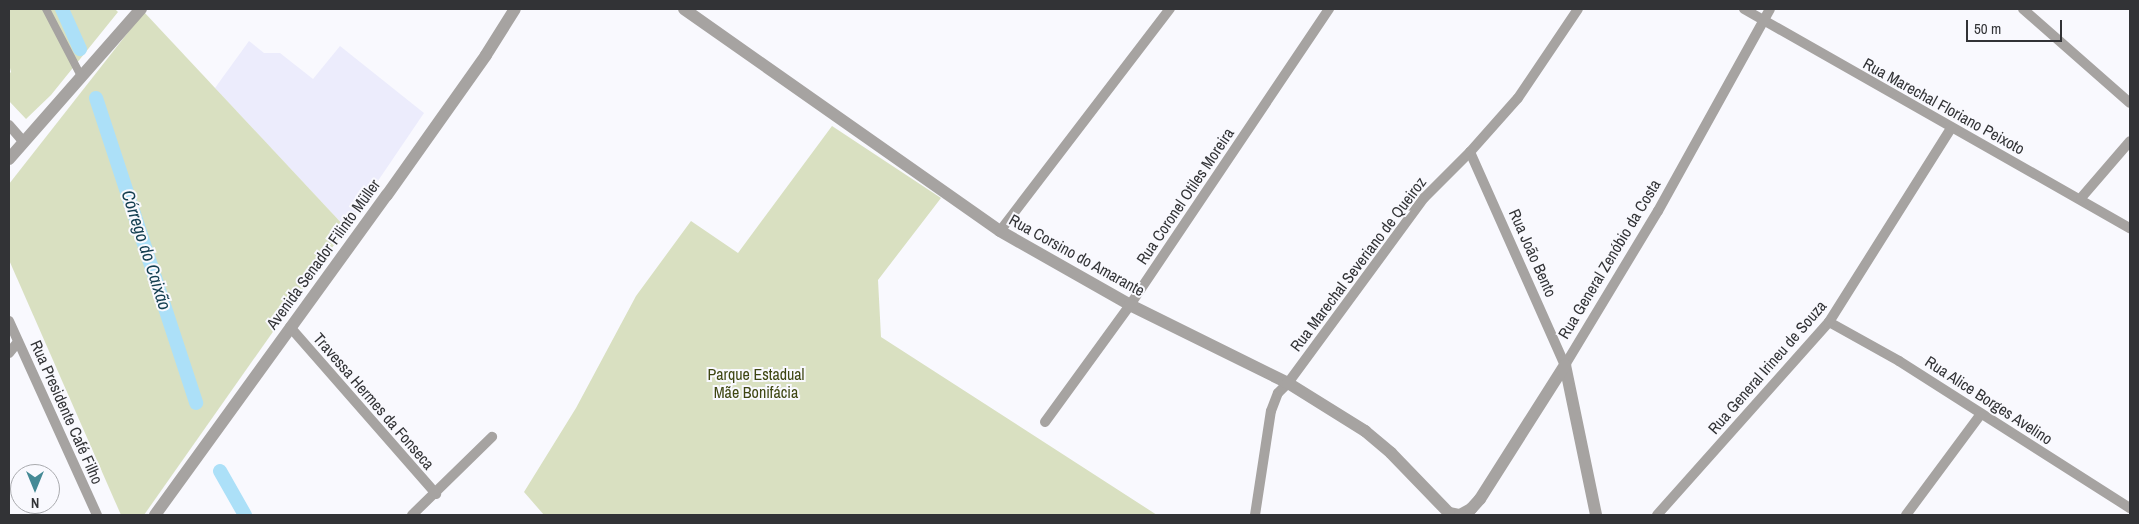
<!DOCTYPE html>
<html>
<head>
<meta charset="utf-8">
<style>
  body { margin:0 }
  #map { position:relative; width:2139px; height:524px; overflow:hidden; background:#f9f9fe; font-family:"Archivo Narrow",sans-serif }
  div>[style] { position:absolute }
  .built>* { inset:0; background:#ececfc }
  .green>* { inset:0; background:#d9e0c1 }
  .canal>* { height:14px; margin:-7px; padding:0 7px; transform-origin:7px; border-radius:7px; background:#ace0f8 }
  .pedestrian>* { height:8px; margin:-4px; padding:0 4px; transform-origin:4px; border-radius:4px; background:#a6a3a1 }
  .minor>* { height:10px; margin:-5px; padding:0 5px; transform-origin:5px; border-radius:5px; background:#a6a3a1 }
  .tertiary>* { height:12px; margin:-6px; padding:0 6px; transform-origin:6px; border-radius:6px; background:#a6a3a1 }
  span { translate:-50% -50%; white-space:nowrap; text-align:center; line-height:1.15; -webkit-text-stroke:4px #f9f9fe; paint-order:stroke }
  .street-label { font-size:16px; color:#323336 }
  .park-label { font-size:16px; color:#3e4612 }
  .water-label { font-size:18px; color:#133e50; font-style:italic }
  .frame { position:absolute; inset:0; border:10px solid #323336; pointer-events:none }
  .north { position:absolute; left:10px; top:464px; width:50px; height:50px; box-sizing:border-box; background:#f9f9fe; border:1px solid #a9aaae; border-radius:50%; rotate:180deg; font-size:14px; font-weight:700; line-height:20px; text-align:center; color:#323336 }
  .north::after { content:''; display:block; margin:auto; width:18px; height:22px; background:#458a96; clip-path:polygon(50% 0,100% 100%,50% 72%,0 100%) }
  .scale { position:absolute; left:1966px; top:20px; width:96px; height:22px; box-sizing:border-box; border:2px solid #323336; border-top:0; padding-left:6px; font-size:15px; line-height:18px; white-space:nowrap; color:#323336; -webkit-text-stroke:4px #f9f9fe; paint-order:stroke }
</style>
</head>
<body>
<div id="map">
  <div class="built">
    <div style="clip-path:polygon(249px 41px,264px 53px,280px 53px,313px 79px,340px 46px,424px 113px,346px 228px,215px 88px)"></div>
  </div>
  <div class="green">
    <div style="clip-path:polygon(9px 9px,115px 9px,118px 12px,51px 95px,26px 119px,9px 101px,9px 74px,11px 72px,9px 64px)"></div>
    <div style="clip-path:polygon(144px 12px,346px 228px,144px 515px,121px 515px,9px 260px,9px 184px)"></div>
    <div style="clip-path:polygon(832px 126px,941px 198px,878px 280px,881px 337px,1157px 515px,544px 515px,524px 492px,576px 408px,636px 296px,691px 221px,738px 253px)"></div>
  </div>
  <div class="canal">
    <div style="left:62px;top:9px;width:44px;rotate:65.8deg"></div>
    <div style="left:96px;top:98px;width:321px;rotate:71.8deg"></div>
    <div style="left:220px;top:471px;width:51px;rotate:60.4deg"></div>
  </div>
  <div class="pedestrian">
    <div style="left:46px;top:9px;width:76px;rotate:62.4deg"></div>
  </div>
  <div class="minor">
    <div style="left:1744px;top:9px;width:444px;rotate:29.6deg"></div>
    <div style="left:2023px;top:9px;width:142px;rotate:41.3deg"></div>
    <div style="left:9px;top:125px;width:21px;rotate:49deg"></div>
    <div style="left:1470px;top:152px;width:233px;rotate:66deg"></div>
    <div style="left:2081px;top:198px;width:75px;rotate:-49.3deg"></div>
    <div style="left:1000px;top:231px;width:280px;rotate:-52.6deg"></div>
    <div style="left:9px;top:321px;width:213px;rotate:65.6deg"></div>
    <div style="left:1829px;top:322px;width:80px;rotate:29.1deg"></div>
    <div style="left:1899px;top:361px;width:274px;rotate:32.5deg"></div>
    <div style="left:290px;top:327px;width:222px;rotate:48.8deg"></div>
    <div style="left:9px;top:353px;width:14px;rotate:-51deg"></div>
    <div style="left:1565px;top:365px;width:180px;rotate:-58.9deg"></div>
    <div style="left:1658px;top:211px;width:231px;rotate:-61deg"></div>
    <div style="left:1045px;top:422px;width:145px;rotate:-54deg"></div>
    <div style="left:1130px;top:305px;width:357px;rotate:-56.1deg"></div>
    <div style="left:412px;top:515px;width:112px;rotate:-44.3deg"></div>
    <div style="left:1255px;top:515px;width:105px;rotate:-81.3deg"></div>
    <div style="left:1271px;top:411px;width:19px;rotate:-69deg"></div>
    <div style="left:1278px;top:393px;width:14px;rotate:-45deg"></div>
    <div style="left:1288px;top:383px;width:230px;rotate:-53.7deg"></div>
    <div style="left:1424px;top:198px;width:65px;rotate:-45deg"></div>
    <div style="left:1470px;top:152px;width:72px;rotate:-48.4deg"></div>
    <div style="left:1518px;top:98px;width:107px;rotate:-56deg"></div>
    <div style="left:1657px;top:515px;width:259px;rotate:-48.3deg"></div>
    <div style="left:1829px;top:322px;width:229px;rotate:-57.8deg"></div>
    <div style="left:1906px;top:515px;width:126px;rotate:-53.4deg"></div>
  </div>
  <div class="tertiary">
    <div style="left:684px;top:9px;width:386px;rotate:35.1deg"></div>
    <div style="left:1000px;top:231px;width:150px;rotate:29.6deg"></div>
    <div style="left:1130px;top:305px;width:176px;rotate:26.3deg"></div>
    <div style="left:1288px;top:383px;width:91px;rotate:31.9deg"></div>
    <div style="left:1365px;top:431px;width:34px;rotate:40deg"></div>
    <div style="left:1391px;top:453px;width:83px;rotate:46deg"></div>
    <div style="left:1449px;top:513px;width:10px;rotate:11deg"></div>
    <div style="left:9px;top:159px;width:200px;rotate:-48.7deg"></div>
    <div style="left:1565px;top:365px;width:153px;rotate:78.3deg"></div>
    <div style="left:155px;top:515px;width:395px;rotate:-54.1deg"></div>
    <div style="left:387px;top:195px;width:171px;rotate:-54.7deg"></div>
    <div style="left:486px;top:55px;width:54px;rotate:-57.8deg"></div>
    <div style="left:1460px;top:515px;width:13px;rotate:-29deg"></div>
    <div style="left:1471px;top:509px;width:13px;rotate:-48deg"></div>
    <div style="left:1480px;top:499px;width:159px;rotate:-57.6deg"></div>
  </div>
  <div class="street-label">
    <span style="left:1944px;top:106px;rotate:29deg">Rua Marechal Floriano Peixoto</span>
    <span style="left:1185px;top:196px;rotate:-56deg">Rua Coronel Otiles Moreira</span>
    <span style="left:1533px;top:253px;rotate:66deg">Rua João Bento</span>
    <span style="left:323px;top:254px;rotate:-54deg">Avenida Senador Filinto Müller</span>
    <span style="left:1077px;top:255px;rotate:29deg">Rua Corsino do Amarante</span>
    <span style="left:1609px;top:259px;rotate:-59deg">Rua General Zenóbio da Costa</span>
    <span style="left:1358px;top:264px;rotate:-53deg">Rua Marechal Severiano de Queiroz</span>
    <span style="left:1767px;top:367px;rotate:-49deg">Rua General Irineu de Souza</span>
    <span style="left:1989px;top:400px;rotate:33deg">Rua Alice Borges Avelino</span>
    <span style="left:374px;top:401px;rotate:49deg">Travessa Hermes da Fonseca</span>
    <span style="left:67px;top:412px;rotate:66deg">Rua Presidente Café Filho</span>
  </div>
  <div class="park-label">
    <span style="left:756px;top:383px">Parque Estadual<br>Mãe Bonifácia</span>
  </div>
  <div class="water-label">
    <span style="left:146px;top:250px;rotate:72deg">Córrego do Caixão</span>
  </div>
  <div class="frame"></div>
  <div class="north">N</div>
  <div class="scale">50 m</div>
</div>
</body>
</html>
